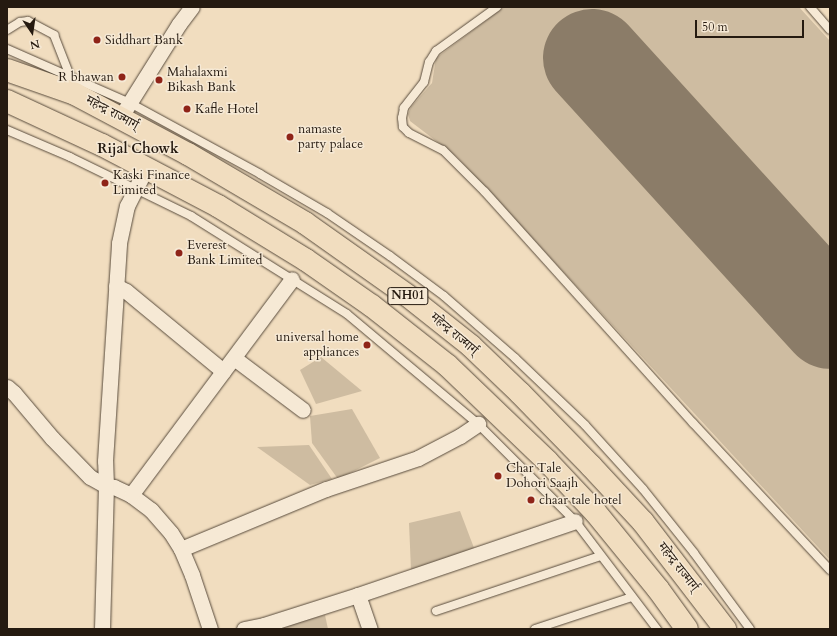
<!DOCTYPE html>
<html>
<head>
<meta charset="utf-8">
<style>
  body { margin:0 }
  #map { position:relative; width:837px; height:636px; overflow:hidden; background:#f1ddbf; font-family:Cardo,"Noto Serif Devanagari",serif }
  div>[style] { position:absolute }
  .green>* { inset:0; background:#cebca1 }
  .runway>* { height:98px; margin:-49px; padding:0 49px; transform-origin:49px; border-radius:49px; background:#8b7c68 }
  .roads { filter:drop-shadow(0 0 1px #584b3c) drop-shadow(0 0 1px #584b3c) }
  .service>* { height:8px; margin:-4px; padding:0 4px; transform-origin:4px; border-radius:4px; background:#f6e9d5 }
  .minor>* { height:15px; margin:-7.5px; padding:0 7.5px; transform-origin:7.5px; border-radius:7.5px; background:#f6e9d5 }
  .trunk>* { height:22px; margin:-11px; padding:0 11px; transform-origin:11px; border-radius:11px; background:#f1ddbf }
  .dots>* { width:11px; height:11px; translate:-50% -50%; box-sizing:border-box; border:2px solid #f6e9d5; border-radius:50% }
  span { translate:-50% -50%; white-space:nowrap; text-align:center; line-height:1.15; -webkit-text-stroke:3px #f6e9d5; paint-order:stroke }
  .shield-label span { padding:1px 3px; background:#f6e9d5; border:1px solid; border-radius:3px; -webkit-text-stroke-width:0 }
  .shield-label { font-size:12px; color:#251a10; font-weight:700 }
  .poi-label { font-size:13px; color:#251a10 }
  .left { translate:0 -50%; text-align:left }
  .right { translate:-100% -50%; text-align:right }
  .street-label { font-size:13px; color:#251a10 }
  .neighbourhood-label { font-size:14px; color:#251a10; font-weight:700 }
  .frame { position:absolute; inset:0; border:8px solid #251a10; pointer-events:none }
  .north { position:absolute; left:12px; top:12px; width:40px; height:40px; -webkit-text-stroke:3px #f6e9d5; paint-order:stroke; rotate:167deg; font-size:11px; font-weight:700; line-height:16px; text-align:center; color:#251a10 }
  .north::after { content:''; display:block; margin:auto; width:14px; height:18px; background:#251a10; clip-path:polygon(50% 0,100% 100%,50% 72%,0 100%) }
  .scale { position:absolute; left:695px; top:20px; width:109px; height:18px; box-sizing:border-box; border:2px solid #251a10; border-top:0; padding-left:5px; font-size:12px; line-height:14px; white-space:nowrap; color:#251a10; -webkit-text-stroke:3px #f6e9d5; paint-order:stroke }
</style>
</head>
<body>
<div id="map">
  <div class="green">
    <div style="clip-path:polygon(504px 7px,799px 7px,830px 41px,830px 264px,613px 26px,567px 70px,830px 359px,830px 560px,457px 157px,410px 121px,408px 114px,411px 107px,432px 83px,436px 58px)"></div>
    <div style="clip-path:polygon(321px 357px,362px 391px,316px 404px,300px 370px)"></div>
    <div style="clip-path:polygon(352px 409px,380px 458px,338px 479px,312px 443px,310px 416px)"></div>
    <div style="clip-path:polygon(309px 445px,332px 479px,310px 485px,257px 447px)"></div>
    <div style="clip-path:polygon(460px 511px,474px 548px,411px 570px,409px 523px)"></div>
    <div style="clip-path:polygon(325px 615px,328px 629px,283px 629px,282px 626px)"></div>
  </div>
  <div class="runway">
    <div style="left:592px;top:58px;width:354px;rotate:47.7deg"></div>
  </div>
  <div class="roads">
    <div class="service">
      <div style="left:497px;top:7px;width:75px;rotate:144.2deg"></div>
      <div style="left:436px;top:51px;width:13px;rotate:122deg"></div>
      <div style="left:429px;top:62px;width:21px;rotate:104deg"></div>
      <div style="left:424px;top:82px;width:33px;rotate:128deg"></div>
      <div style="left:404px;top:108px;width:10px;rotate:101deg"></div>
      <div style="left:402px;top:118px;width:9px;rotate:84deg"></div>
      <div style="left:403px;top:127px;width:8px;rotate:45deg"></div>
      <div style="left:409px;top:133px;width:38px;rotate:27deg"></div>
      <div style="left:443px;top:150px;width:59px;rotate:45deg"></div>
      <div style="left:485px;top:192px;width:311px;rotate:48deg"></div>
      <div style="left:693px;top:423px;width:201px;rotate:47deg"></div>
      <div style="left:810px;top:7px;width:30px;rotate:49deg"></div>
      <div style="left:7px;top:30px;width:15px;rotate:-32deg"></div>
      <div style="left:20px;top:22px;width:8px;rotate:-7deg"></div>
      <div style="left:28px;top:21px;width:30px;rotate:28deg"></div>
      <div style="left:54px;top:35px;width:44px;rotate:68.7deg"></div>
      <div style="left:7px;top:49px;width:134px;rotate:23.7deg"></div>
      <div style="left:130px;top:103px;width:148px;rotate:28.6deg"></div>
      <div style="left:260px;top:174px;width:78px;rotate:30.2deg"></div>
      <div style="left:327px;top:213px;width:76px;rotate:34.3deg"></div>
      <div style="left:390px;top:256px;width:67px;rotate:36.5deg"></div>
      <div style="left:444px;top:296px;width:94px;rotate:41.1deg"></div>
      <div style="left:515px;top:358px;width:97px;rotate:43.7deg"></div>
      <div style="left:585px;top:425px;width:86px;rotate:47.8deg"></div>
      <div style="left:643px;top:489px;width:82px;rotate:51.4deg"></div>
      <div style="left:694px;top:553px;width:94px;rotate:53.6deg"></div>
      <div style="left:7px;top:130px;width:69px;rotate:23.2deg"></div>
      <div style="left:70px;top:157px;width:135px;rotate:26deg"></div>
      <div style="left:191px;top:216px;width:184px;rotate:32.1deg"></div>
      <div style="left:347px;top:314px;width:171px;rotate:40deg"></div>
      <div style="left:478px;top:424px;width:137px;rotate:45deg"></div>
      <div style="left:575px;top:521px;width:136px;rotate:52.8deg"></div>
      <div style="left:436px;top:611px;width:173px;rotate:-18.5deg"></div>
      <div style="left:535px;top:629px;width:102px;rotate:-18.3deg"></div>
    </div>
    <div class="minor">
      <div style="left:120px;top:118px;width:111px;rotate:-57.9deg"></div>
      <div style="left:179px;top:24px;width:21px;rotate:-53deg"></div>
      <div style="left:116px;top:286px;width:11px;rotate:27deg"></div>
      <div style="left:126px;top:291px;width:126px;rotate:39.5deg"></div>
      <div style="left:234px;top:358px;width:86px;rotate:37deg"></div>
      <div style="left:7px;top:387px;width:9px;rotate:41deg"></div>
      <div style="left:14px;top:393px;width:59px;rotate:49.8deg"></div>
      <div style="left:52px;top:438px;width:54px;rotate:45.7deg"></div>
      <div style="left:90px;top:477px;width:18px;rotate:29deg"></div>
      <div style="left:106px;top:486px;width:8px;rotate:7deg"></div>
      <div style="left:114px;top:487px;width:19px;rotate:25deg"></div>
      <div style="left:131px;top:495px;width:25px;rotate:37deg"></div>
      <div style="left:151px;top:510px;width:30px;rotate:49deg"></div>
      <div style="left:171px;top:533px;width:19px;rotate:58deg"></div>
      <div style="left:181px;top:549px;width:157px;rotate:-22.5deg"></div>
      <div style="left:326px;top:489px;width:97px;rotate:-18.6deg"></div>
      <div style="left:418px;top:458px;width:47px;rotate:-27.6deg"></div>
      <div style="left:460px;top:436px;width:22px;rotate:-34deg"></div>
      <div style="left:131px;top:495px;width:269px;rotate:-53.3deg"></div>
      <div style="left:181px;top:549px;width:28px;rotate:67deg"></div>
      <div style="left:192px;top:575px;width:57px;rotate:71.6deg"></div>
      <div style="left:358px;top:595px;width:36px;rotate:71deg"></div>
      <div style="left:102px;top:629px;width:143px;rotate:-88.4deg"></div>
      <div style="left:106px;top:486px;width:25px;rotate:-92deg"></div>
      <div style="left:105px;top:461px;width:218px;rotate:-86.3deg"></div>
      <div style="left:119px;top:243px;width:38px;rotate:-78deg"></div>
      <div style="left:127px;top:206px;width:42px;rotate:-63.4deg"></div>
      <div style="left:244px;top:629px;width:20px;rotate:-11deg"></div>
      <div style="left:264px;top:625px;width:99px;rotate:-17.7deg"></div>
      <div style="left:358px;top:595px;width:229px;rotate:-18.8deg"></div>
    </div>
    <div class="trunk">
      <div style="left:7px;top:70px;width:72px;rotate:19.4deg"></div>
      <div style="left:75px;top:94px;width:128px;rotate:28deg"></div>
      <div style="left:188px;top:154px;width:136px;rotate:30.5deg"></div>
      <div style="left:305px;top:223px;width:126px;rotate:35.3deg"></div>
      <div style="left:408px;top:296px;width:80px;rotate:38.4deg"></div>
      <div style="left:471px;top:346px;width:68px;rotate:43.8deg"></div>
      <div style="left:520px;top:393px;width:102px;rotate:45.8deg"></div>
      <div style="left:591px;top:466px;width:76px;rotate:47.1deg"></div>
      <div style="left:643px;top:522px;width:135px;rotate:52.5deg"></div>
      <div style="left:7px;top:101px;width:105px;rotate:24.9deg"></div>
      <div style="left:102px;top:145px;width:131px;rotate:27.7deg"></div>
      <div style="left:218px;top:206px;width:103px;rotate:31.5deg"></div>
      <div style="left:306px;top:260px;width:80px;rotate:34.9deg"></div>
      <div style="left:372px;top:306px;width:95px;rotate:38.2deg"></div>
      <div style="left:447px;top:365px;width:139px;rotate:43.8deg"></div>
      <div style="left:547px;top:461px;width:71px;rotate:46.7deg"></div>
      <div style="left:596px;top:513px;width:98px;rotate:50.8deg"></div>
      <div style="left:658px;top:589px;width:49px;rotate:54.1deg"></div>
    </div>
  </div>
  <div class="dots">
    <div style="left:97px;top:40px;background:#8f2418"></div>
    <div style="left:122px;top:77px;background:#8f2418"></div>
    <div style="left:159px;top:80px;background:#8f2418"></div>
    <div style="left:187px;top:109px;background:#8f2418"></div>
    <div style="left:290px;top:137px;background:#8f2418"></div>
    <div style="left:105px;top:183px;background:#8f2418"></div>
    <div style="left:179px;top:253px;background:#8f2418"></div>
    <div style="left:367px;top:345px;background:#8f2418"></div>
    <div style="left:498px;top:476px;background:#8f2418"></div>
    <div style="left:531px;top:500px;background:#8f2418"></div>
  </div>
  <div class="shield-label">
    <span style="left:408px;top:296px">NH01</span>
  </div>
  <div class="poi-label">
    <span class="left" style="left:105px;top:40px">Siddhart Bank</span>
    <span class="left" style="left:167px;top:80px">Mahalaxmi<br>Bikash Bank</span>
    <span class="right" style="left:114px;top:77px">R bhawan</span>
    <span class="left" style="left:195px;top:109px">Kafle Hotel</span>
    <span class="left" style="left:298px;top:137px">namaste<br>party palace</span>
    <span class="left" style="left:113px;top:183px">Kaski Finance<br>Limited</span>
    <span class="left" style="left:187px;top:253px">Everest<br>Bank Limited</span>
    <span class="right" style="left:359px;top:345px">universal home<br>appliances</span>
    <span class="left" style="left:506px;top:476px">Char Tale<br>Dohori Saajh</span>
    <span class="left" style="left:539px;top:500px">chaar tale hotel</span>
  </div>
  <div class="street-label">
    <span style="left:112px;top:113px;rotate:28deg">महेन्द्र राज्मार्ग्</span>
    <span style="left:454px;top:334px;rotate:40deg">महेन्द्र राज्मार्ग्</span>
    <span style="left:678px;top:567px;rotate:52deg">महेन्द्र राज्मार्ग्</span>
  </div>
  <div class="neighbourhood-label">
    <span style="left:138px;top:149px">Rijal Chowk</span>
  </div>
  <div class="frame"></div>
  <div class="north">N</div>
  <div class="scale">50 m</div>
</div>
</body>
</html>
